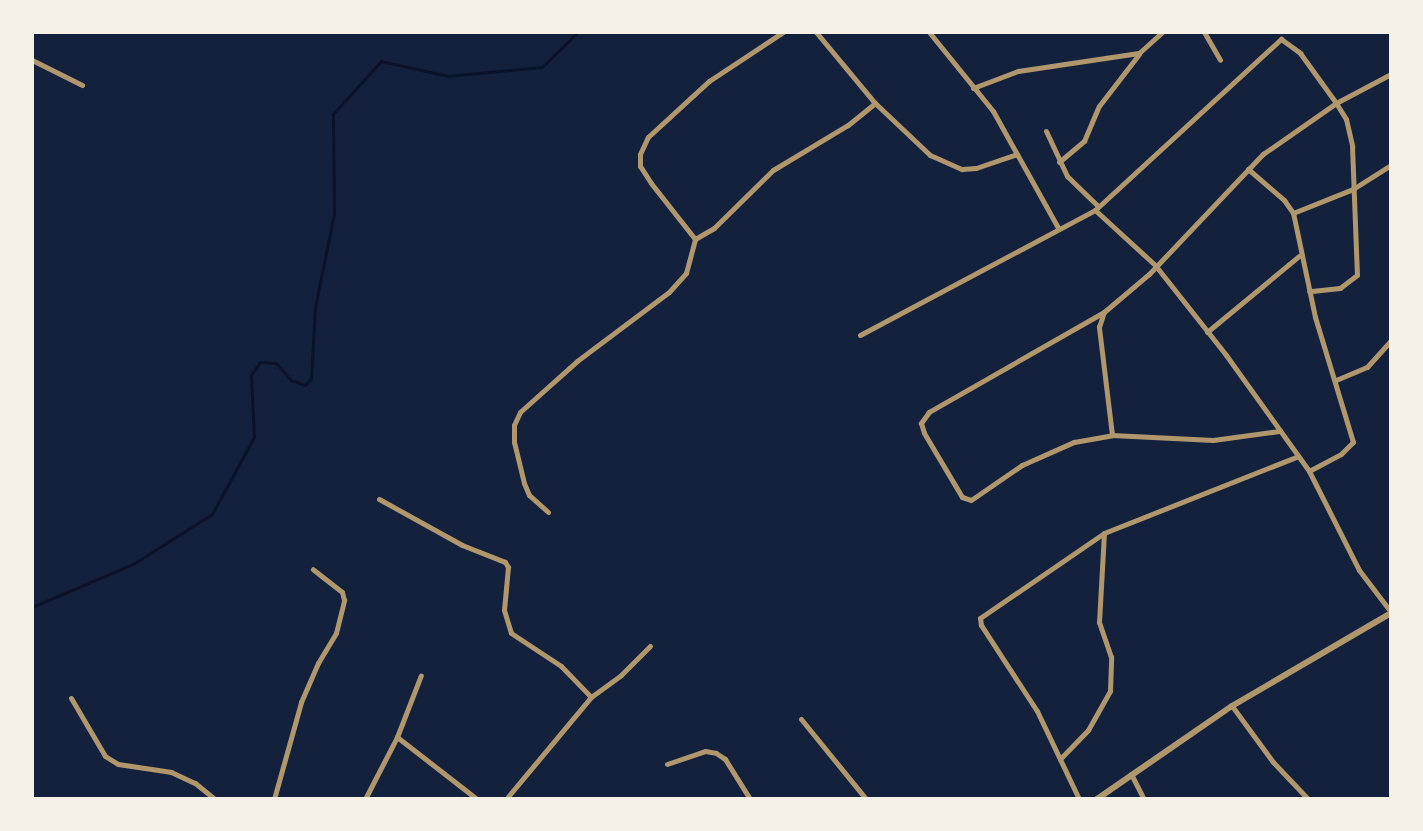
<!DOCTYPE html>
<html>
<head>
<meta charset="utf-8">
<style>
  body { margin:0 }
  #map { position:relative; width:1423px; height:831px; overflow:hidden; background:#14213d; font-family:Spectral,serif }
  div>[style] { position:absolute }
  .stream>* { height:3px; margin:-1.5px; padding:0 1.5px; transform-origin:1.5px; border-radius:1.5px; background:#0b132b }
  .minor>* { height:5px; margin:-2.5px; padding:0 2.5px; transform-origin:2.5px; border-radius:2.5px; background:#b1986c }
  .tertiary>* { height:6px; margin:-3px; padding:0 3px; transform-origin:3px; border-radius:3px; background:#b1986c }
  span { translate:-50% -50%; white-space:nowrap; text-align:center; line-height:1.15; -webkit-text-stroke:7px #f6f1e7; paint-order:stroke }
  .frame { position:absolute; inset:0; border:34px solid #f6f1e7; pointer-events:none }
</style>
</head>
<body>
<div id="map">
  <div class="stream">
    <div style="left:32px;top:607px;width:110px;rotate:-23.1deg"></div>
    <div style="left:133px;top:564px;width:93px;rotate:-32.3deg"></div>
    <div style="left:212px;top:514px;width:88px;rotate:-61.4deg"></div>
    <div style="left:254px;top:437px;width:62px;rotate:-92.8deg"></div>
    <div style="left:251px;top:375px;width:16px;rotate:-55deg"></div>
    <div style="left:260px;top:362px;width:16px;rotate:4deg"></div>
    <div style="left:276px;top:363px;width:23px;rotate:49deg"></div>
    <div style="left:291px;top:380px;width:15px;rotate:20deg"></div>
    <div style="left:305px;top:385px;width:8px;rotate:-45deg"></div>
    <div style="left:311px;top:379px;width:72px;rotate:-86.8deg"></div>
    <div style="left:315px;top:307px;width:95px;rotate:-78.5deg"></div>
    <div style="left:334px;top:214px;width:100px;rotate:-90.6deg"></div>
    <div style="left:333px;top:114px;width:72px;rotate:-47.8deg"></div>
    <div style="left:381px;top:61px;width:69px;rotate:12.6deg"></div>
    <div style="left:448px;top:76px;width:94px;rotate:-5.5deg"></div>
    <div style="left:542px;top:67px;width:50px;rotate:-44.2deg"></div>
  </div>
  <div class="minor">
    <div style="left:816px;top:32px;width:92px;rotate:50.3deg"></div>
    <div style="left:875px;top:103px;width:76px;rotate:43.4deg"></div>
    <div style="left:930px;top:155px;width:35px;rotate:24deg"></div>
    <div style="left:962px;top:169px;width:14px;rotate:-4deg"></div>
    <div style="left:976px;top:168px;width:43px;rotate:-18.9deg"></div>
    <div style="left:929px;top:32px;width:102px;rotate:51deg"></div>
    <div style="left:993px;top:111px;width:134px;rotate:60.9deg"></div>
    <div style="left:1204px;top:32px;width:32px;rotate:60deg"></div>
    <div style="left:32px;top:60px;width:56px;rotate:26.6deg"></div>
    <div style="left:973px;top:88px;width:48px;rotate:-20.7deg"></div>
    <div style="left:1018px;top:71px;width:122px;rotate:-8.5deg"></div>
    <div style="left:1139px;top:53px;width:31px;rotate:-42deg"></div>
    <div style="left:1046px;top:131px;width:50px;rotate:65deg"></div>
    <div style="left:1067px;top:176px;width:43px;rotate:44.1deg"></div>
    <div style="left:1059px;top:162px;width:33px;rotate:-40deg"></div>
    <div style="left:1084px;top:141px;width:38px;rotate:-67deg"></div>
    <div style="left:1099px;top:106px;width:66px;rotate:-52.4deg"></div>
    <div style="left:1248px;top:169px;width:48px;rotate:40.7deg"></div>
    <div style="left:1284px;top:200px;width:16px;rotate:55deg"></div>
    <div style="left:1095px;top:210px;width:253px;rotate:-42.6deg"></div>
    <div style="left:1281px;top:39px;width:24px;rotate:36deg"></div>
    <div style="left:1300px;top:53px;width:62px;rotate:54.2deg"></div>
    <div style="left:1336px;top:103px;width:19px;rotate:58deg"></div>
    <div style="left:1346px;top:119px;width:28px;rotate:77deg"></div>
    <div style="left:1352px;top:146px;width:129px;rotate:87.8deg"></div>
    <div style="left:1357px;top:275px;width:21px;rotate:143deg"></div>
    <div style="left:1340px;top:288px;width:31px;rotate:174deg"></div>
    <div style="left:695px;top:239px;width:71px;rotate:-128.2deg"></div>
    <div style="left:651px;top:183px;width:20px;rotate:-123deg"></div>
    <div style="left:640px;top:166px;width:12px;rotate:-90deg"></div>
    <div style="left:640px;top:154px;width:19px;rotate:-65deg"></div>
    <div style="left:648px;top:137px;width:83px;rotate:-42.6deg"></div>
    <div style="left:709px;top:81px;width:89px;rotate:-33.5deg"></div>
    <div style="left:1104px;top:312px;width:202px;rotate:150.3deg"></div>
    <div style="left:929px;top:412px;width:14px;rotate:126deg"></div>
    <div style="left:921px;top:423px;width:10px;rotate:73deg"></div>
    <div style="left:924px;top:433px;width:74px;rotate:59.3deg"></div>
    <div style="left:962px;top:497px;width:9px;rotate:18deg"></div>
    <div style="left:971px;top:500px;width:62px;rotate:-34.5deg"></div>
    <div style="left:1022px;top:465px;width:57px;rotate:-23.9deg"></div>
    <div style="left:1074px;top:442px;width:39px;rotate:-10deg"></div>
    <div style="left:1112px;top:435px;width:101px;rotate:2.8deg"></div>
    <div style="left:1213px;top:440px;width:68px;rotate:-7.7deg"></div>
    <div style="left:1207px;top:332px;width:119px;rotate:-39.6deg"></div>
    <div style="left:860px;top:335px;width:266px;rotate:-28deg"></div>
    <div style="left:1095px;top:210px;width:81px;rotate:42.5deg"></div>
    <div style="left:1155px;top:265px;width:115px;rotate:51.7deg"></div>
    <div style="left:1226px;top:355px;width:143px;rotate:54.4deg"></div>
    <div style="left:1309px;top:471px;width:111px;rotate:63.2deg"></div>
    <div style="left:1359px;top:570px;width:53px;rotate:52.7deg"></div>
    <div style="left:1336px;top:380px;width:34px;rotate:-23deg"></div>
    <div style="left:1367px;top:367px;width:36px;rotate:-48deg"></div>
    <div style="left:1112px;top:435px;width:109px;rotate:-96.9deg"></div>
    <div style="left:1099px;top:327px;width:16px;rotate:-72deg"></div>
    <div style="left:1104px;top:312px;width:59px;rotate:-40.2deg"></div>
    <div style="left:1149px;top:274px;width:166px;rotate:-46.5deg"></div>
    <div style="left:1263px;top:154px;width:89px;rotate:-34.9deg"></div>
    <div style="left:1336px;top:103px;width:62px;rotate:-27.8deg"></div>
    <div style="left:1309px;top:471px;width:36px;rotate:-28deg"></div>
    <div style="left:1341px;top:454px;width:17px;rotate:-45deg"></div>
    <div style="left:1353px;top:442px;width:131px;rotate:-106.9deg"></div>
    <div style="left:1315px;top:317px;width:106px;rotate:-101.9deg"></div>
    <div style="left:1293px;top:213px;width:65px;rotate:-21.8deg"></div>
    <div style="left:1353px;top:189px;width:45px;rotate:-32.3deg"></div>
    <div style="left:379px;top:499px;width:95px;rotate:29deg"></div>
    <div style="left:462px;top:545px;width:46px;rotate:21.6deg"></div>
    <div style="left:505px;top:562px;width:6px;rotate:59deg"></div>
    <div style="left:508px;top:567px;width:43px;rotate:95.3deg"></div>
    <div style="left:504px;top:610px;width:24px;rotate:73deg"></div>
    <div style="left:511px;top:633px;width:60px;rotate:33.4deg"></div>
    <div style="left:561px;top:666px;width:43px;rotate:45.9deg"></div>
    <div style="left:548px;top:512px;width:25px;rotate:-138deg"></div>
    <div style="left:529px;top:495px;width:13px;rotate:-113deg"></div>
    <div style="left:524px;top:483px;width:42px;rotate:-103.7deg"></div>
    <div style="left:514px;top:442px;width:17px;rotate:-90deg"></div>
    <div style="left:514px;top:425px;width:14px;rotate:-65deg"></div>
    <div style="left:520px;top:412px;width:76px;rotate:-41.8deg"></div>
    <div style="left:577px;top:361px;width:115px;rotate:-36.9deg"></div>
    <div style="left:669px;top:292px;width:25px;rotate:-48deg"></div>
    <div style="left:686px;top:273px;width:35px;rotate:-75deg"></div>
    <div style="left:695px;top:239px;width:22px;rotate:-30deg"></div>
    <div style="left:714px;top:228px;width:83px;rotate:-44.5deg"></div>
    <div style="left:773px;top:170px;width:87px;rotate:-31deg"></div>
    <div style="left:848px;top:125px;width:35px;rotate:-39deg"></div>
    <div style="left:71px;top:698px;width:67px;rotate:59.6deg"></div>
    <div style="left:105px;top:756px;width:15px;rotate:32deg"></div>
    <div style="left:118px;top:764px;width:54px;rotate:8.6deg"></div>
    <div style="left:171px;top:772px;width:26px;rotate:25deg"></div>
    <div style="left:195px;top:783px;width:26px;rotate:39deg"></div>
    <div style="left:1232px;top:706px;width:69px;rotate:53.8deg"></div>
    <div style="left:1273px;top:762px;width:51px;rotate:46.6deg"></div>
    <div style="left:801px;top:719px;width:103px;rotate:50.9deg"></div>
    <div style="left:397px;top:737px;width:101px;rotate:37.8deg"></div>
    <div style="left:1060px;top:759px;width:40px;rotate:-46deg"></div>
    <div style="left:1088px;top:730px;width:45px;rotate:-60.6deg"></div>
    <div style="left:1110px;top:691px;width:34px;rotate:-88deg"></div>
    <div style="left:1111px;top:657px;width:37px;rotate:-109deg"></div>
    <div style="left:1099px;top:622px;width:89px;rotate:-86.8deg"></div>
    <div style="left:667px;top:764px;width:40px;rotate:-18.9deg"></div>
    <div style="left:705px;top:751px;width:11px;rotate:10deg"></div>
    <div style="left:716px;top:753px;width:11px;rotate:34deg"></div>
    <div style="left:725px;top:759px;width:47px;rotate:58deg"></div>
    <div style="left:1131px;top:774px;width:28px;rotate:63deg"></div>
    <div style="left:274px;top:799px;width:101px;rotate:-74.4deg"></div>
    <div style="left:301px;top:702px;width:43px;rotate:-66.4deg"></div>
    <div style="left:318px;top:663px;width:35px;rotate:-59deg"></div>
    <div style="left:336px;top:633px;width:34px;rotate:-76deg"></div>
    <div style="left:344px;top:600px;width:8px;rotate:-104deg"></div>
    <div style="left:342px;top:592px;width:37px;rotate:-142deg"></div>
    <div style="left:365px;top:799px;width:70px;rotate:-62.7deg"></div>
    <div style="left:397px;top:737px;width:66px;rotate:-68.8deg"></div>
    <div style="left:506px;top:799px;width:133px;rotate:-50.2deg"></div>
    <div style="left:591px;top:697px;width:37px;rotate:-36deg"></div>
    <div style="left:621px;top:675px;width:41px;rotate:-45deg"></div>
    <div style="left:1079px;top:799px;width:98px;rotate:-115.5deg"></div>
    <div style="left:1037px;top:711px;width:103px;rotate:-123.1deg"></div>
    <div style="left:981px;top:625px;width:7px;rotate:-98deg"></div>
    <div style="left:980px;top:618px;width:150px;rotate:-34.4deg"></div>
    <div style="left:1104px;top:533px;width:209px;rotate:-21.6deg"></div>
  </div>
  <div class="tertiary">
    <div style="left:1097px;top:799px;width:164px;rotate:-34.6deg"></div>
    <div style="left:1232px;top:706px;width:184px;rotate:-30.3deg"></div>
  </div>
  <div class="frame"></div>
</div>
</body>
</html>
